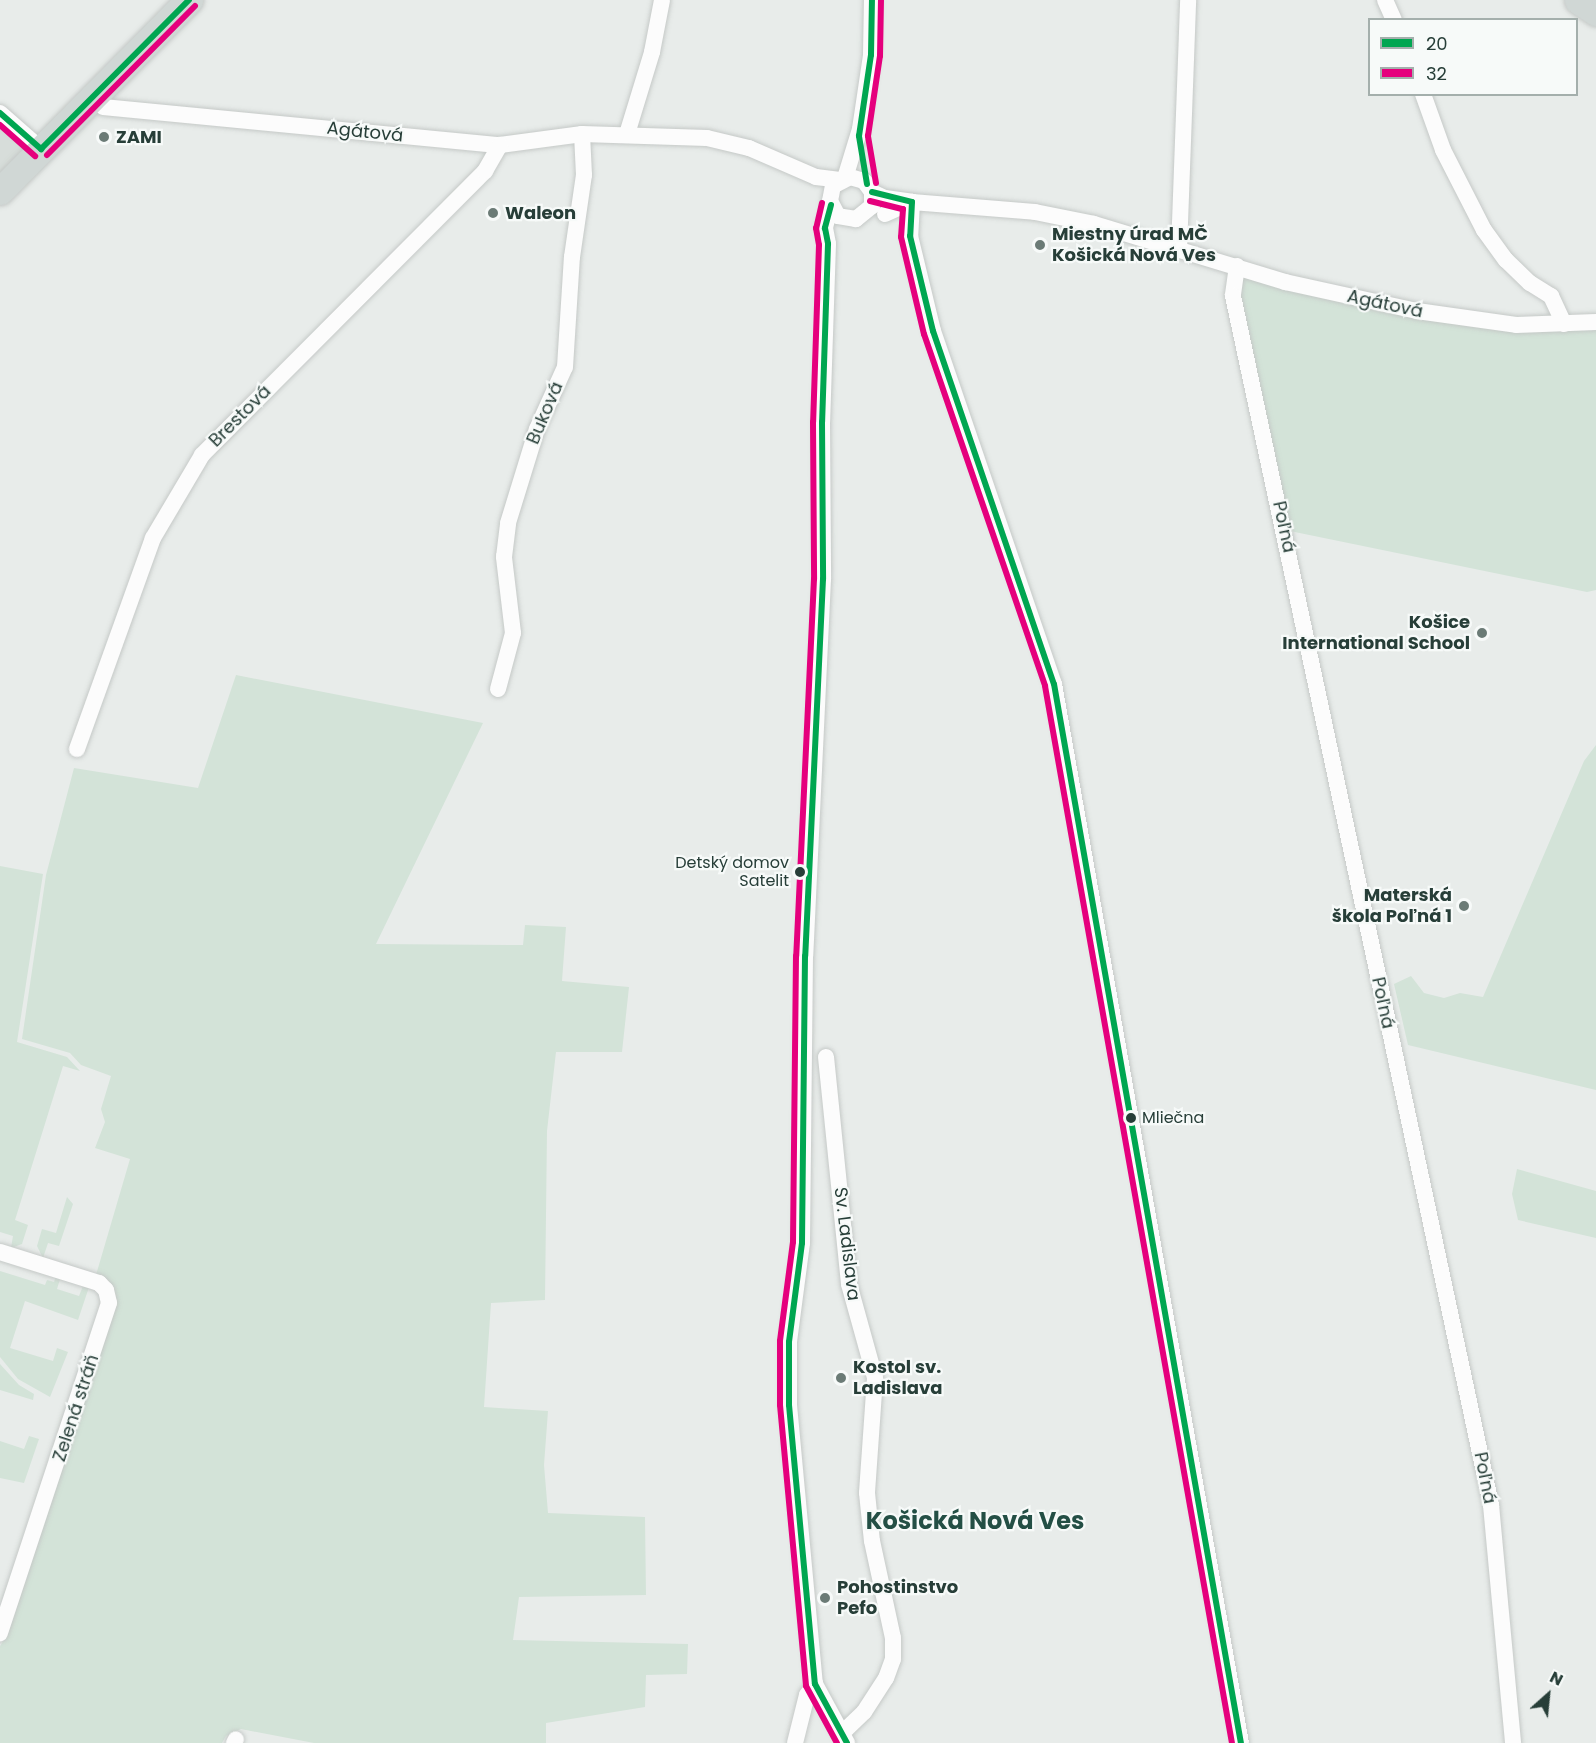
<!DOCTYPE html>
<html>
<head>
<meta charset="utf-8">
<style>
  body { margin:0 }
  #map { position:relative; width:1596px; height:1743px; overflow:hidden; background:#e8ecea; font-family:Poppins,sans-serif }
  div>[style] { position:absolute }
  .built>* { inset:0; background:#d7ddda }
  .green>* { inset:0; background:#d3e3d8 }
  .roads { filter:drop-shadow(0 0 2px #c5c9c7) drop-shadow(0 0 2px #c5c9c7) }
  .minor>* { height:16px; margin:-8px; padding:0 8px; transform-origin:8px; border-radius:8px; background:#fcfcfc }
  .primary>* { height:27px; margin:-13.5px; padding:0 13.5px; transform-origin:13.5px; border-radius:13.5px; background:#d0d7d5 }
  .bus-1>* { height:6px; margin:-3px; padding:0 3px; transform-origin:3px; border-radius:3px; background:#00a651 }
  .bus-2>* { height:6px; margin:-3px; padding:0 3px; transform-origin:3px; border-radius:3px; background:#e5007d }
  .dots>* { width:16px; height:16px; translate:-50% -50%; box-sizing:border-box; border:3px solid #f7faf9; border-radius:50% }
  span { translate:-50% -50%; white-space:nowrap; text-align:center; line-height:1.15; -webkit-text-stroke:4.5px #f7faf9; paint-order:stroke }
  .bus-label { font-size:16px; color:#273e38 }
  .right { translate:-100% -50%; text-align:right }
  .left { translate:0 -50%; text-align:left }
  .street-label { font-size:18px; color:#273e38 }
  .poi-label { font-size:18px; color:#273e38; font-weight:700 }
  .district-label { font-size:24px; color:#244f45; font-weight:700 }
  .legend { position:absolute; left:1368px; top:18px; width:210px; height:78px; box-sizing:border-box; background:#f7faf9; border:2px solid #a4afac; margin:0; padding:8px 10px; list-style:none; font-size:18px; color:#273e38 }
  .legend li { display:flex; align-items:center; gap:12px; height:30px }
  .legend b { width:30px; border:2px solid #a4afac }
  .north { position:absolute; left:1518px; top:1665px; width:60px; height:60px; -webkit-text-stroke:4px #f7faf9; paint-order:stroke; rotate:27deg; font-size:16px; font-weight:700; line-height:24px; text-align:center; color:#273e38 }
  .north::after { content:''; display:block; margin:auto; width:21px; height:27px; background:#273e38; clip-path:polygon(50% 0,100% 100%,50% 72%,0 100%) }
</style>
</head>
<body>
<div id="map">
  <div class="built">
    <div style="clip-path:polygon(0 113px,41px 149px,0 191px)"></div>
  </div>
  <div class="green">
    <div style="clip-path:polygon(1237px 266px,1417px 311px,1596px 322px,1596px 590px,1587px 592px,1285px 530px,1234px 295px)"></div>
    <div style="clip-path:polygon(236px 675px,483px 723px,376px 944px,523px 945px,525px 925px,566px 927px,562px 981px,629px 987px,622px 1052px,556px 1052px,547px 1131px,545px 1300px,491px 1303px,484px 1407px,548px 1411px,544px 1465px,548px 1513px,645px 1517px,646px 1595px,519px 1597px,513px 1640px,688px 1644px,687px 1674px,646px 1675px,645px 1707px,546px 1723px,546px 1743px,314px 1743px,241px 1729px,226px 1736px,222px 1743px,0 1743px,0 1646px,8px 1634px,116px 1297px,113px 1287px,96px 1275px,130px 1159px,95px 1148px,105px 1122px,101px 1109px,111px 1076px,81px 1065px,70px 1053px,22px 1039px,46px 875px,74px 768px,198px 788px)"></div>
    <div style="clip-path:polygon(1596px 745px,1596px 1090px,1408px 1045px,1394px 984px,1411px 976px,1424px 993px,1444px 998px,1460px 993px,1483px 997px,1584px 761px)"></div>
    <div style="clip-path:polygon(0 866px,43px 874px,17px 1042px,67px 1057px,80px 1071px,63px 1066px,15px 1220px,28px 1225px,22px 1244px,11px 1248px,13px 1236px,0 1232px)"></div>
    <div style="clip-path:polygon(1517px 1169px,1596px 1191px,1596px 1238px,1518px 1220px,1512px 1194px)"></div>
    <div style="clip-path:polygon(67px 1197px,73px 1204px,59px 1246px,48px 1243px,43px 1258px,37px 1246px,42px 1229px,56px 1233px)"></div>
    <div style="clip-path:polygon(0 1271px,45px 1285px,47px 1280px,54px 1282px,56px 1276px,60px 1279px,57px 1289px,79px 1296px,83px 1286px,89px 1287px,78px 1320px,25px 1301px,10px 1348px,53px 1361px,57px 1348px,68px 1352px,50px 1397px,18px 1379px,0 1357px)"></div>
    <div style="clip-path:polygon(0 1364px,19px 1385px,34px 1394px,33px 1400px,0 1390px)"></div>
    <div style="clip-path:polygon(29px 1436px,39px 1439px,24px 1483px,0 1478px,0 1441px,24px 1449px)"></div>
  </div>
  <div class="roads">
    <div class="minor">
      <div style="left:1385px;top:0;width:22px;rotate:66deg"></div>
      <div style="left:1423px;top:94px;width:59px;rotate:70.3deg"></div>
      <div style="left:1443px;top:150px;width:90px;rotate:62.9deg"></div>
      <div style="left:1484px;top:230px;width:37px;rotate:54deg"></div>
      <div style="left:1506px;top:260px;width:33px;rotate:44deg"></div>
      <div style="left:1530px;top:283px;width:25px;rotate:32deg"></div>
      <div style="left:1551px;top:296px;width:31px;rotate:65deg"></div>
      <div style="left:103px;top:107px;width:399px;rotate:5.5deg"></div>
      <div style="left:500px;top:145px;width:83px;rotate:-7.6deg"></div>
      <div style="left:582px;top:134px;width:125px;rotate:1.8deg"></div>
      <div style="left:707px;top:138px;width:43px;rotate:13.4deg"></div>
      <div style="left:749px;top:148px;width:73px;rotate:23.4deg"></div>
      <div style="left:816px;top:177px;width:24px;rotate:7deg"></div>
      <div style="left:0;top:113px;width:55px;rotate:41.3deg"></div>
      <div style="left:627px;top:134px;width:86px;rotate:-73deg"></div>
      <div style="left:652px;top:52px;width:53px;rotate:-79.1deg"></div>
      <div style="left:845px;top:178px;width:51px;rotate:-73deg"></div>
      <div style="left:860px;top:129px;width:75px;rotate:-81.5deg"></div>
      <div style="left:871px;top:55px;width:55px;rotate:-89deg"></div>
      <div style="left:872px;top:192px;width:14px;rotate:90deg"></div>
      <div style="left:872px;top:206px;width:21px;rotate:141deg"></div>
      <div style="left:856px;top:219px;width:18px;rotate:-171deg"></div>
      <div style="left:838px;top:216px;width:17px;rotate:-118deg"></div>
      <div style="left:830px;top:201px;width:15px;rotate:-79deg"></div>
      <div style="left:833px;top:186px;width:19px;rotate:-28deg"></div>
      <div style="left:850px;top:177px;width:15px;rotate:16deg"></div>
      <div style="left:864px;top:181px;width:14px;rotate:54deg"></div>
      <div style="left:872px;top:192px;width:14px;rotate:25deg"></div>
      <div style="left:885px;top:198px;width:27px;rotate:8deg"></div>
      <div style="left:912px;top:202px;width:34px;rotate:93deg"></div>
      <div style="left:910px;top:236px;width:98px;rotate:76.4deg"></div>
      <div style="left:933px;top:331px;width:373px;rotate:71.1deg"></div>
      <div style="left:1054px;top:684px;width:1075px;rotate:79.99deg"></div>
      <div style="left:831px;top:205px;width:24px;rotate:105deg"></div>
      <div style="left:825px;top:228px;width:16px;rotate:79deg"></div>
      <div style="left:828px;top:244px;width:178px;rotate:91.9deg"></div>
      <div style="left:822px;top:422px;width:157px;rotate:89.6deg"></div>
      <div style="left:823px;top:579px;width:377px;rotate:92.7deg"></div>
      <div style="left:805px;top:956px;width:287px;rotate:90.6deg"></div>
      <div style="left:802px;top:1243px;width:100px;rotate:97.5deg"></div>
      <div style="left:789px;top:1342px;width:63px;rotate:90deg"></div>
      <div style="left:789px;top:1405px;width:280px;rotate:84.7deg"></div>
      <div style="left:815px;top:1684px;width:67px;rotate:61.5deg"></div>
      <div style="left:885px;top:214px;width:30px;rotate:-24deg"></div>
      <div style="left:912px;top:202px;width:123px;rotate:4.6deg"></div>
      <div style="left:1035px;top:212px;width:60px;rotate:11.5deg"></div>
      <div style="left:1094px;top:224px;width:200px;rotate:16.9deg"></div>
      <div style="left:1285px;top:282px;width:135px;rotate:12.4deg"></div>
      <div style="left:1417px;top:311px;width:100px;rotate:8deg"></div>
      <div style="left:1516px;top:325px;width:80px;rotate:-2.1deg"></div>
      <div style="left:1179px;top:250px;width:250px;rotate:-87.9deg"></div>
      <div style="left:1237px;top:266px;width:30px;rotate:98deg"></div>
      <div style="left:1233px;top:296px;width:1236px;rotate:77.95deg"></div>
      <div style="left:1491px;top:1505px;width:239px;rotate:84.7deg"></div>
      <div style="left:498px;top:689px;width:58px;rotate:-75deg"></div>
      <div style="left:513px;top:633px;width:77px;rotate:-96.8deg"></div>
      <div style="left:504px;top:557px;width:34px;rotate:-83deg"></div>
      <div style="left:508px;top:523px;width:98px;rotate:-72.9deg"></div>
      <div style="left:537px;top:429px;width:68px;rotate:-65.7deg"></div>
      <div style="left:565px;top:367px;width:110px;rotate:-86.4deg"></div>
      <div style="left:572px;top:257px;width:83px;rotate:-81.7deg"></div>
      <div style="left:584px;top:175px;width:41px;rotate:-92.8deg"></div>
      <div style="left:77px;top:749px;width:224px;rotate:-70.2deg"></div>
      <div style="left:153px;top:538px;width:96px;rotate:-59.4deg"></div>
      <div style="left:202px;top:455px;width:401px;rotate:-45.1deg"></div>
      <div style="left:485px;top:171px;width:30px;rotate:-60deg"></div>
      <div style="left:826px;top:1057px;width:228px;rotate:84.2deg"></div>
      <div style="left:849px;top:1284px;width:98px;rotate:74.5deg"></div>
      <div style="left:875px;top:1378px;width:115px;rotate:94deg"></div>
      <div style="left:867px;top:1493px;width:48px;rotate:84.1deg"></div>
      <div style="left:872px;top:1541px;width:99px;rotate:77.8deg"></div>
      <div style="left:893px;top:1638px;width:21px;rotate:90deg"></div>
      <div style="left:893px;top:1659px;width:20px;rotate:110deg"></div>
      <div style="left:886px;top:1678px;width:40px;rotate:122.9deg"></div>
      <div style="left:864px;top:1712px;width:30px;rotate:136deg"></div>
      <div style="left:0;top:1252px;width:104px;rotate:17.4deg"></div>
      <div style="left:99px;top:1283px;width:10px;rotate:45deg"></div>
      <div style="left:106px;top:1290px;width:13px;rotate:77deg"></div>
      <div style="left:109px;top:1303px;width:348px;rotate:108.3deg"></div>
      <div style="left:234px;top:1743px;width:4px;rotate:-63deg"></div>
      <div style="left:795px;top:1743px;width:49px;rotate:-76deg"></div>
      <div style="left:807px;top:1695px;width:14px;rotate:-54deg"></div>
    </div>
    <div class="primary">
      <div style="left:1578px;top:0;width:22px;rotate:34deg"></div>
      <div style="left:0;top:191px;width:269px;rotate:-45.3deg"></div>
    </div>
  </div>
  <div class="bus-1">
    <div style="left:0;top:113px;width:55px;rotate:41.3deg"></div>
    <div style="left:41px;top:149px;width:210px;rotate:-45.2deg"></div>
    <div style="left:867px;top:184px;width:49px;rotate:-99.5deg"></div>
    <div style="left:859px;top:136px;width:82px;rotate:-81.6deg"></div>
    <div style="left:871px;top:55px;width:55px;rotate:-89deg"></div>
    <div style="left:872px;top:192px;width:41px;rotate:14deg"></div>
    <div style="left:912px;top:202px;width:34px;rotate:93deg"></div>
    <div style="left:910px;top:236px;width:98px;rotate:76.4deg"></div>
    <div style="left:933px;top:331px;width:373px;rotate:71.1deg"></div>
    <div style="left:1054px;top:684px;width:1075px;rotate:79.99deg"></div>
    <div style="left:831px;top:205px;width:24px;rotate:105deg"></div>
    <div style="left:825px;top:228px;width:16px;rotate:79deg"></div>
    <div style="left:828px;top:244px;width:178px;rotate:91.9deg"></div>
    <div style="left:822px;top:422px;width:157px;rotate:89.6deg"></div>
    <div style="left:823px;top:579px;width:377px;rotate:92.7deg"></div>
    <div style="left:805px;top:956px;width:287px;rotate:90.6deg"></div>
    <div style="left:802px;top:1243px;width:100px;rotate:97.5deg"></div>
    <div style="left:789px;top:1342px;width:63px;rotate:90deg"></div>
    <div style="left:789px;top:1405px;width:280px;rotate:84.7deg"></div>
    <div style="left:815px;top:1684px;width:67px;rotate:61.5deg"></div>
  </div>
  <div class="bus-2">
    <div style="left:0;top:125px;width:47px;rotate:41.5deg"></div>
    <div style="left:47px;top:155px;width:210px;rotate:-45.2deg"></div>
    <div style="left:876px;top:183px;width:48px;rotate:-99.7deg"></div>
    <div style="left:868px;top:136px;width:81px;rotate:-81.5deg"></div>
    <div style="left:880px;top:56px;width:56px;rotate:-89deg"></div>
    <div style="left:870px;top:201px;width:34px;rotate:14deg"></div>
    <div style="left:903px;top:209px;width:28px;rotate:94deg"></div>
    <div style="left:901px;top:237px;width:100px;rotate:76.7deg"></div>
    <div style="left:924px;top:334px;width:372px;rotate:71deg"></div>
    <div style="left:1045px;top:686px;width:1073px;rotate:79.97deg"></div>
    <div style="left:822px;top:203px;width:26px;rotate:103deg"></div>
    <div style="left:816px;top:228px;width:17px;rotate:80deg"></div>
    <div style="left:819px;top:245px;width:177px;rotate:91.9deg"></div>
    <div style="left:813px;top:422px;width:157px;rotate:89.6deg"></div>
    <div style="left:814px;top:579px;width:377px;rotate:92.7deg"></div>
    <div style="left:796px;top:956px;width:286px;rotate:90.6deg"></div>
    <div style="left:793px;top:1242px;width:100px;rotate:97.5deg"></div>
    <div style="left:780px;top:1341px;width:64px;rotate:90deg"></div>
    <div style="left:780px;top:1405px;width:282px;rotate:84.7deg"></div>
    <div style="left:806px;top:1686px;width:65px;rotate:61.5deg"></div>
  </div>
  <div class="dots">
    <div style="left:104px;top:137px;background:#6b7b76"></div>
    <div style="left:493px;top:213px;background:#6b7b76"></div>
    <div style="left:1040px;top:245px;background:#6b7b76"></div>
    <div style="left:1482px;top:633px;background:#6b7b76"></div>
    <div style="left:800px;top:872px;background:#273e38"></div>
    <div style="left:1464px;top:906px;background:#6b7b76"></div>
    <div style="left:1131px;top:1118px;background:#273e38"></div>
    <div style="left:841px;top:1378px;background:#6b7b76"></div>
    <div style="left:825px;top:1598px;background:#6b7b76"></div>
  </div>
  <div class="bus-label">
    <span class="right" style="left:789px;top:872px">Detský domov<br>Satelit</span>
    <span class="left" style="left:1142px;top:1118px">Mliečna</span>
  </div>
  <div class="street-label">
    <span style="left:365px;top:132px;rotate:6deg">Agátová</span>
    <span style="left:1385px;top:304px;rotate:12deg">Agátová</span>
    <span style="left:545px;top:413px;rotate:-67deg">Buková</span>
    <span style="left:240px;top:416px;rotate:-45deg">Brestová</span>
    <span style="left:1284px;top:527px;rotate:78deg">Poľná</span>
    <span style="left:1383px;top:1003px;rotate:78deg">Poľná</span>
    <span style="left:847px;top:1244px;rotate:83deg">Sv. Ladislava</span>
    <span style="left:76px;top:1408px;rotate:-72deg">Zelená stráň</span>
    <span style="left:1485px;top:1478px;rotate:79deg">Poľná</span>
  </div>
  <div class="poi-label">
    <span class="left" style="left:116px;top:137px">ZAMI</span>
    <span class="left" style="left:505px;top:213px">Waleon</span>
    <span class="left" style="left:1052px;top:245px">Miestny úrad MČ<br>Košická Nová Ves</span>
    <span class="right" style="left:1470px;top:633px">Košice<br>International School</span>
    <span class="right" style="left:1452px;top:906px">Materská<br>škola Poľná 1</span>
    <span class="left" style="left:853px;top:1378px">Kostol sv.<br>Ladislava</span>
    <span class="left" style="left:837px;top:1598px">Pohostinstvo<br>Pefo</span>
  </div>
  <div class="district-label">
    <span style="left:975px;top:1521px">Košická Nová Ves</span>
  </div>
  <ul class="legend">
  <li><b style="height:8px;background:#00a651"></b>20</li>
  <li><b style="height:8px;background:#e5007d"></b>32</li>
  </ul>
  <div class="north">N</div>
</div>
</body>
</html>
